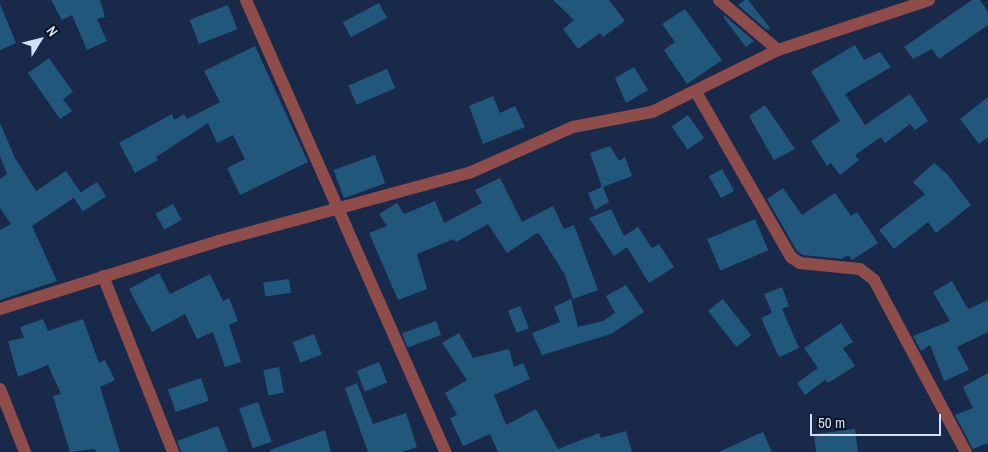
<!DOCTYPE html>
<html>
<head>
<meta charset="utf-8">
<style>
  body { margin:0 }
  #map { position:relative; width:988px; height:452px; overflow:hidden; background:#18294a; font-family:"Archivo Narrow",sans-serif }
  div>[style] { position:absolute }
  .building>* { inset:0; background:#22577c; transform-origin:0 0 }
  .minor>* { height:12px; margin:-6px; padding:0 6px; transform-origin:6px; border-radius:6px; background:#8e4c4a }
  span { translate:-50% -50%; white-space:nowrap; text-align:center; line-height:1.15; -webkit-text-stroke:5px #0b1221; paint-order:stroke }
  .north { position:absolute; left:15px; top:15px; width:50px; height:50px; -webkit-text-stroke:4px #0b1221; paint-order:stroke; rotate:54deg; font-size:14px; font-weight:700; line-height:20px; text-align:center; color:#d3dff5 }
  .north::after { content:''; display:block; margin:auto; width:18px; height:22px; background:#d3dff5; clip-path:polygon(50% 0,100% 100%,50% 72%,0 100%) }
  .scale { position:absolute; left:810px; top:414px; width:131px; height:22px; box-sizing:border-box; border:2px solid #d3dff5; border-top:0; padding-left:6px; font-size:15px; line-height:18px; white-space:nowrap; color:#d3dff5; -webkit-text-stroke:4px #0b1221; paint-order:stroke }
</style>
</head>
<body>
<div id="map">
  <div class="building">
    <div style="clip-path:polygon(51px 0,100px 0,105px 17px,97px 19px,107px 41px,87px 50px,72px 15px,62px 20px)"></div>
    <div style="clip-path:polygon(553px 0,609px 0,625px 21px,603px 37px,600px 33px,578px 49px,563px 29px,574px 20px)"></div>
    <div style="clip-path:polygon(745px 0,748px 0,770px 28px,767px 30px,738px 5px)"></div>
    <div style="clip-path:polygon(972px 0,980px 0,988px 12px,988px 25px,939px 59px,932px 49px,913px 59px,904px 47px)"></div>
    <div style="left:379px;top:3px;width:17px;height:41px;rotate:62deg"></div>
    <div style="clip-path:polygon(0 4px,16px 43px,0 50px)"></div>
    <div style="left:228px;top:5px;width:26px;height:41px;rotate:69deg"></div>
    <div style="clip-path:polygon(685px 9px,722px 60px,687px 84px,664px 50px,675px 42px,662px 24px)"></div>
    <div style="clip-path:polygon(725px 16px,754px 41px,746px 47px,723px 17px)"></div>
    <div style="clip-path:polygon(855px 45px,864px 60px,880px 52px,891px 67px,845px 94px,865px 125px,910px 94px,928px 121px,915px 130px,910px 124px,885px 143px,881px 137px,855px 155px,859px 160px,840px 175px,831px 163px,827px 166px,811px 141px,840px 121px,811px 71px)"></div>
    <div style="clip-path:polygon(255px 46px,308px 162px,240px 195px,227px 168px,245px 159px,233px 135px,217px 143px,208px 123px,156px 157px,158px 160px,135px 173px,119px 143px,172px 114px,174px 120px,184px 114px,187px 119px,220px 102px,204px 71px)"></div>
    <div style="clip-path:polygon(49px 58px,73px 92px,63px 99px,72px 111px,60px 119px,28px 73px)"></div>
    <div style="clip-path:polygon(634px 67px,648px 90px,626px 103px,615px 78px)"></div>
    <div style="left:387px;top:69px;width:21px;height:42px;rotate:67deg"></div>
    <div style="clip-path:polygon(493px 96px,500px 113px,515px 106px,525px 127px,483px 144px,469px 106px)"></div>
    <div style="clip-path:polygon(988px 97px,988px 137px,979px 144px,960px 119px)"></div>
    <div style="clip-path:polygon(765px 105px,795px 149px,774px 160px,749px 116px)"></div>
    <div style="left:688px;top:115px;width:28px;height:20px;rotate:55deg"></div>
    <div style="clip-path:polygon(0 123px,15px 158px,36px 191px,66px 171px,81px 193px,32px 226px,57px 281px,0 300px,0 230px,11px 224px,0 208px,0 179px,7px 174px,0 156px)"></div>
    <div style="clip-path:polygon(610px 146px,619px 161px,625px 157px,632px 176px,603px 187px,609px 202px,595px 210px,588px 193px,602px 187px,590px 153px)"></div>
    <div style="left:375px;top:155px;width:30px;height:44px;rotate:70deg"></div>
    <div style="clip-path:polygon(934px 163px,947px 174px,971px 205px,936px 233px,928px 222px,894px 249px,879px 230px,925px 194px,913px 182px)"></div>
    <div style="left:722px;top:169px;width:25px;height:15px;rotate:61deg"></div>
    <div style="clip-path:polygon(500px 178px,522px 222px,553px 206px,564px 229px,574px 225px,598px 290px,573px 299px,565px 275px,540px 235px,537px 233px,507px 253px,488px 224px,456px 242px,454px 239px,417px 254px,427px 289px,398px 300px,369px 233px,387px 226px,379px 214px,397px 203px,404px 214px,435px 201px,444px 223px,482px 203px,475px 190px)"></div>
    <div style="left:97px;top:182px;width:17px;height:28px;rotate:57deg"></div>
    <div style="clip-path:polygon(783px 188px,802px 215px,835px 193px,851px 216px,857px 212px,878px 243px,852px 260px,848px 255px,842px 259px,803px 255px,797px 251px,767px 199px)"></div>
    <div style="left:173px;top:204px;width:18px;height:20px;rotate:61deg"></div>
    <div style="clip-path:polygon(611px 209px,624px 236px,638px 227px,652px 248px,659px 244px,674px 267px,649px 283px,627px 247px,614px 256px,589px 218px)"></div>
    <div style="left:755px;top:219px;width:34px;height:52px;rotate:67deg"></div>
    <div style="clip-path:polygon(159px 273px,170px 294px,210px 274px,223px 301px,229px 298px,238px 321px,229px 325px,241px 362px,225px 367px,213px 332px,197px 339px,185px 314px,152px 332px,129px 289px)"></div>
    <div style="left:289px;top:279px;width:14px;height:26px;rotate:82deg"></div>
    <div style="clip-path:polygon(952px 281px,968px 309px,988px 300px,988px 332px,957px 347px,969px 370px,944px 381px,930px 345px,921px 351px,913px 336px,950px 321px,933px 292px)"></div>
    <div style="clip-path:polygon(626px 285px,644px 312px,611px 334px,542px 355px,532px 333px,560px 322px,554px 307px,571px 299px,578px 327px,603px 321px,615px 313px,606px 296px)"></div>
    <div style="clip-path:polygon(782px 287px,789px 306px,782px 309px,799px 348px,779px 357px,761px 318px,772px 313px,764px 294px)"></div>
    <div style="left:723px;top:299px;width:46px;height:19px;rotate:52deg"></div>
    <div style="left:520px;top:306px;width:24px;height:13px;rotate:68deg"></div>
    <div style="clip-path:polygon(43px 319px,48px 331px,83px 319px,99px 363px,105px 360px,115px 380px,100px 387px,120px 452px,96px 452px,95px 449px,70px 452px,53px 396px,61px 394px,48px 365px,18px 377px,8px 341px,24px 338px,20px 327px)"></div>
    <div style="left:436px;top:321px;width:15px;height:36px;rotate:70deg"></div>
    <div style="clip-path:polygon(841px 323px,853px 342px,843px 348px,855px 366px,828px 383px,825px 380px,805px 395px,797px 383px,818px 368px,804px 348px)"></div>
    <div style="clip-path:polygon(459px 333px,473px 358px,509px 349px,514px 367px,523px 363px,530px 379px,494px 395px,506px 425px,536px 409px,558px 449px,599px 433px,601px 438px,626px 431px,632px 452px,498px 452px,490px 434px,463px 446px,450px 418px,457px 415px,445px 393px,467px 380px,442px 343px)"></div>
    <div style="left:314px;top:334px;width:22px;height:23px;rotate:69deg"></div>
    <div style="left:379px;top:362px;width:22px;height:24px;rotate:68deg"></div>
    <div style="left:279px;top:367px;width:26px;height:16px;rotate:79deg"></div>
    <div style="clip-path:polygon(988px 373px,988px 443px,973px 449px,955px 415px,973px 408px,963px 387px)"></div>
    <div style="left:201px;top:378px;width:24px;height:35px;rotate:71deg"></div>
    <div style="clip-path:polygon(357px 383px,373px 424px,406px 413px,417px 447px,402px 452px,368px 452px,345px 388px)"></div>
    <div style="left:258px;top:402px;width:42px;height:20px;rotate:71deg"></div>
    <div style="clip-path:polygon(218px 426px,228px 452px,181px 452px,177px 441px)"></div>
    <div style="clip-path:polygon(855px 429px,858px 452px,816px 452px,814px 434px)"></div>
    <div style="clip-path:polygon(325px 430px,331px 452px,270px 452px,270px 450px)"></div>
    <div style="clip-path:polygon(763px 432px,772px 452px,719px 452px,747px 439px)"></div>
  </div>
  <div class="minor">
    <div style="left:246px;top:0;width:494px;rotate:66.2deg"></div>
    <div style="left:719px;top:0;width:77px;rotate:40.3deg"></div>
    <div style="left:696px;top:92px;width:190px;rotate:60.1deg"></div>
    <div style="left:791px;top:257px;width:11px;rotate:34deg"></div>
    <div style="left:800px;top:263px;width:60px;rotate:5.7deg"></div>
    <div style="left:860px;top:269px;width:18px;rotate:38deg"></div>
    <div style="left:874px;top:280px;width:195px;rotate:61.9deg"></div>
    <div style="left:103px;top:276px;width:189px;rotate:68.3deg"></div>
    <div style="left:0;top:309px;width:228px;rotate:-17.3deg"></div>
    <div style="left:218px;top:241px;width:260px;rotate:-15.2deg"></div>
    <div style="left:469px;top:173px;width:114px;rotate:-23.9deg"></div>
    <div style="left:573px;top:127px;width:80px;rotate:-10.8deg"></div>
    <div style="left:652px;top:112px;width:140px;rotate:-26.2deg"></div>
    <div style="left:778px;top:50px;width:159px;rotate:-18.3deg"></div>
    <div style="left:0;top:389px;width:68px;rotate:68.4deg"></div>
  </div>
  <div class="north">N</div>
  <div class="scale">50 m</div>
</div>
</body>
</html>
